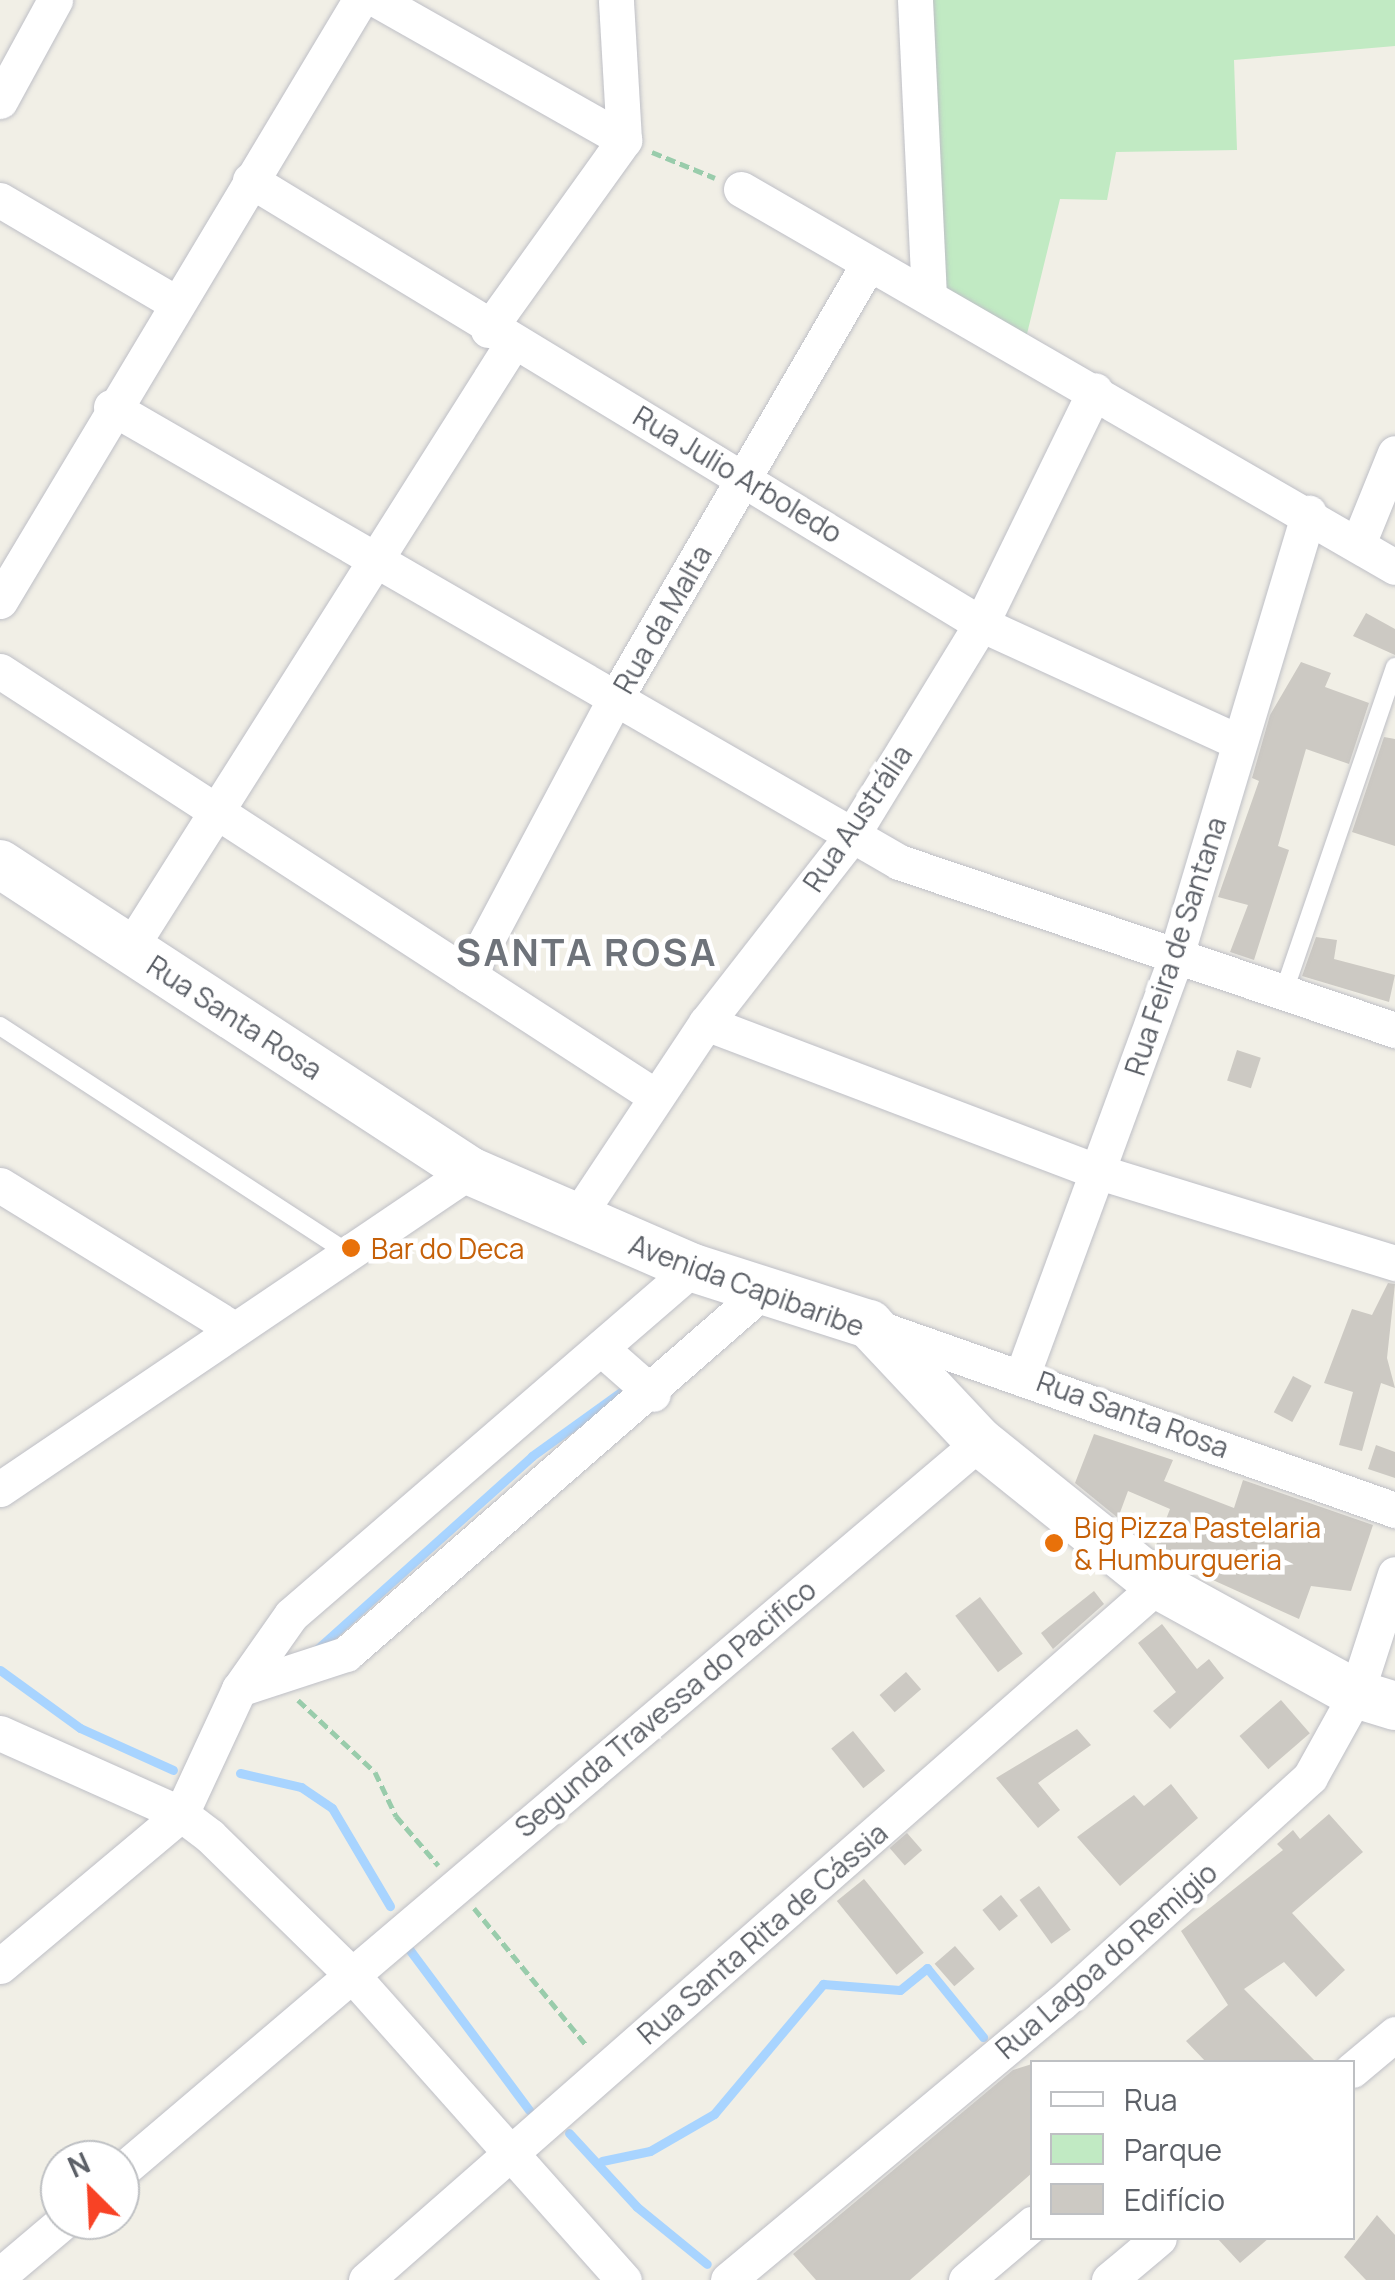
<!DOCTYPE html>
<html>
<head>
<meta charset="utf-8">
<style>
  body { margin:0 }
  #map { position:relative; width:1395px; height:2280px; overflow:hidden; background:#f1efe6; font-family:Manrope,sans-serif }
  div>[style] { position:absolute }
  .green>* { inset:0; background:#c1eac3 }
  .stream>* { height:9px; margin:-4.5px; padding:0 4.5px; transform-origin:4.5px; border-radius:4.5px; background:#a8d4ff }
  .building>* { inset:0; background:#ccc9c3; transform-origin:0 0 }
  .path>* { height:5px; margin-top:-2.5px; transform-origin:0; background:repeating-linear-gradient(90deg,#99ccab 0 10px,transparent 0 15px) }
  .roads { filter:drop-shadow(0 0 2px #bebfc6) drop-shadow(0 0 2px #bebfc6) }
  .lane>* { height:18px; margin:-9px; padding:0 9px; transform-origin:9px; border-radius:9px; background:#fff }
  .street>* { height:35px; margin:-17.5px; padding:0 17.5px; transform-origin:17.5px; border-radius:17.5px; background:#fff }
  .secondary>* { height:48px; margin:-24px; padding:0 24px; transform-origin:24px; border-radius:24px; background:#fff }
  .dots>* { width:28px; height:28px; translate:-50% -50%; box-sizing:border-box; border:5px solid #fff; border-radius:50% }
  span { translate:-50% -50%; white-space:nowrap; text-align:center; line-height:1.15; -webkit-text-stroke:9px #fff; paint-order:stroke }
  .street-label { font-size:28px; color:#5d6168 }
  .food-label { font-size:28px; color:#c56008 }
  .left { translate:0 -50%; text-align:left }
  .district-label { font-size:38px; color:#6e737a; font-weight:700; letter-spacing:2.5px }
  .legend { position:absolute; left:1030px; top:2060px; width:325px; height:180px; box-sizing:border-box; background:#fff; border:2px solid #bec0c3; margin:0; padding:12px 18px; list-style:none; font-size:30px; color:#5d6168 }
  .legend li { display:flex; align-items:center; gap:20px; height:50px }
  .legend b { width:50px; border:2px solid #bec0c3 }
  .north { position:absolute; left:40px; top:2140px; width:100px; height:100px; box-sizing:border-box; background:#fff; border:2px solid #bec0c3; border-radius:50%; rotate:336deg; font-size:28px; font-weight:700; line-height:40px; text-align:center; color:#5d6168 }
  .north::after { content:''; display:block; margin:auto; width:35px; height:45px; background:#f84225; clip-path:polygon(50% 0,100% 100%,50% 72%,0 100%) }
</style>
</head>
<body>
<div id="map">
  <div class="green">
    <div style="clip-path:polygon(922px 0,1395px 0,1395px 46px,1234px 60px,1237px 150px,1116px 152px,1107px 200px,1060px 199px,1025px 342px,935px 291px)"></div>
  </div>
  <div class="stream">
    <div style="left:316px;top:1650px;width:290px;rotate:-41.9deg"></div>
    <div style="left:532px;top:1456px;width:111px;rotate:-35.8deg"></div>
    <div style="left:0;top:1670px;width:99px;rotate:35.9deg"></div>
    <div style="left:80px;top:1728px;width:102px;rotate:24.3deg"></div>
    <div style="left:240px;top:1773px;width:63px;rotate:12.9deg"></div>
    <div style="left:301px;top:1787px;width:37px;rotate:34deg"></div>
    <div style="left:332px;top:1808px;width:114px;rotate:59.4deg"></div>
    <div style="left:409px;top:1949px;width:201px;rotate:53.3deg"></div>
    <div style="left:569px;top:2133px;width:100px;rotate:47.4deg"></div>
    <div style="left:637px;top:2207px;width:90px;rotate:39.2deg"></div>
    <div style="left:602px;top:2161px;width:49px;rotate:-11.8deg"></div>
    <div style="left:650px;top:2151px;width:74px;rotate:-30deg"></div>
    <div style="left:714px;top:2114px;width:170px;rotate:-50deg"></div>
    <div style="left:823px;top:1984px;width:77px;rotate:4.5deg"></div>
    <div style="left:900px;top:1990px;width:35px;rotate:-39deg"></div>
    <div style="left:927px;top:1968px;width:89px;rotate:50.9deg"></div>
  </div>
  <div class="building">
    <div style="clip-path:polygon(1366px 613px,1395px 629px,1395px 655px,1353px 636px)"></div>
    <div style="clip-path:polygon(1301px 662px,1331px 673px,1325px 687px,1369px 703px,1349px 764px,1306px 749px,1278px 846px,1289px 850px,1254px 960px,1230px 952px,1248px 905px,1218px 897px,1259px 781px,1252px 778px,1270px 715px)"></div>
    <div style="clip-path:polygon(1384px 737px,1395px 739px,1395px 846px,1352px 832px)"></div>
    <div style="clip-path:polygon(1316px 937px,1337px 940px,1334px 959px,1395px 975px,1389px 1002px,1302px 976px)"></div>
    <div style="left:1237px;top:1050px;width:25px;height:32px;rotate:18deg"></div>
    <div style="clip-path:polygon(1388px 1283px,1395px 1284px,1387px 1358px,1395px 1388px,1381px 1383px,1362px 1451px,1339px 1445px,1353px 1392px,1324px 1383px,1352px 1309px,1372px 1315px)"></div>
    <div style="left:1293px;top:1376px;width:21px;height:41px;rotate:28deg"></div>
    <div style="clip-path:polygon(1094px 1434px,1173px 1460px,1164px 1481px,1234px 1508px,1243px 1480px,1373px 1525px,1351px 1591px,1311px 1586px,1299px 1619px,1173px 1562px,1155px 1548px,1170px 1509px,1128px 1491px,1118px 1518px,1075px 1483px)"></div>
    <div style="clip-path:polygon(1376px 1445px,1395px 1452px,1395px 1478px,1368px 1469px)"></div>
    <div style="clip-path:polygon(1094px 1591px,1104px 1604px,1053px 1649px,1041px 1633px)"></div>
    <div style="left:980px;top:1597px;width:71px;height:31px;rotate:53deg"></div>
    <div style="clip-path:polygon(1162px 1624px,1197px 1669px,1209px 1659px,1224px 1678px,1170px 1729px,1153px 1711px,1176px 1692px,1138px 1643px)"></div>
    <div style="left:906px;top:1672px;width:23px;height:35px;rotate:49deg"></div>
    <div style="left:1281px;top:1700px;width:44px;height:55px;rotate:49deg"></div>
    <div style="clip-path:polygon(1077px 1729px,1091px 1745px,1038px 1783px,1060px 1810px,1038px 1828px,996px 1778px)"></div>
    <div style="left:853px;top:1731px;width:51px;height:28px;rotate:51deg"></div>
    <div style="clip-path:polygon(1171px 1784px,1198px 1818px,1120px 1886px,1077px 1837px,1134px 1795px,1144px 1806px)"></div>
    <div style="clip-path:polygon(1329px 1814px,1363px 1852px,1292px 1913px,1345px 1970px,1316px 1997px,1284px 1962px,1244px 1989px,1316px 2062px,1206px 2062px,1186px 2041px,1228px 2005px,1181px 1931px,1283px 1850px,1277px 1844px,1293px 1830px,1300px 1839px)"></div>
    <div style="left:907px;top:1833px;width:23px;height:23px;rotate:49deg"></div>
    <div style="left:864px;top:1879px;width:95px;height:35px;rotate:51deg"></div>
    <div style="left:1039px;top:1886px;width:54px;height:24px;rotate:54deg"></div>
    <div style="left:1001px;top:1895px;width:27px;height:24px;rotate:51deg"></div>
    <div style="left:955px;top:1946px;width:30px;height:27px;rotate:49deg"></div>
    <div style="clip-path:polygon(1032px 2064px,1032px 2173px,910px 2280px,816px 2280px,793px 2254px,1013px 2070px)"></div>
    <div style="clip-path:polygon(1377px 2215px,1395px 2235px,1395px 2280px,1366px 2280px,1344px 2257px)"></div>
    <div style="clip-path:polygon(1217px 2238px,1269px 2238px,1240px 2263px)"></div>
  </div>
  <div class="path">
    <div style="left:652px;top:152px;width:68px;rotate:22.4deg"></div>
    <div style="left:298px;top:1700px;width:105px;rotate:43.1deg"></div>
    <div style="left:375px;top:1772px;width:49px;rotate:64.5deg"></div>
    <div style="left:396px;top:1816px;width:65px;rotate:49.4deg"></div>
    <div style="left:474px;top:1908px;width:178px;rotate:50.7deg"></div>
  </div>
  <div class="roads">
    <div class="lane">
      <div style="left:1282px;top:997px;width:349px;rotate:-71.1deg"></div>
      <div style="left:0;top:1026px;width:411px;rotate:33.1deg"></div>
    </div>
    <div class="street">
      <div style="left:377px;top:0;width:284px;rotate:29.5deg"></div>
      <div style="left:915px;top:0;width:293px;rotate:87.3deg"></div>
      <div style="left:0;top:101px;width:115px;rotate:-61.4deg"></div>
      <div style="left:250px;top:180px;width:855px;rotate:31.27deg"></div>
      <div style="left:981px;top:624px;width:284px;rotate:24.6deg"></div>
      <div style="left:741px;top:189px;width:755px;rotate:30.03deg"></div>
      <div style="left:0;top:200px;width:202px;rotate:30.4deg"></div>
      <div style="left:488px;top:330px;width:234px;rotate:-54.4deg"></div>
      <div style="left:624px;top:140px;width:140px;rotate:-93.3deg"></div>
      <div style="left:111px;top:407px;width:910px;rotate:30deg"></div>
      <div style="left:899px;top:862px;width:524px;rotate:18.71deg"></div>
      <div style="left:1358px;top:544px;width:98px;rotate:-67.9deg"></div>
      <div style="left:0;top:601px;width:701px;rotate:-59.08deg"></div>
      <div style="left:0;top:671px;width:781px;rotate:32.98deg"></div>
      <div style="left:130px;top:948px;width:715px;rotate:-57.69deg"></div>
      <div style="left:468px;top:975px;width:313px;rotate:-62deg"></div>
      <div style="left:615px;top:699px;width:499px;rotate:-59.8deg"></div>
      <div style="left:706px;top:1023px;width:420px;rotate:20.8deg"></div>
      <div style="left:1099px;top:1172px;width:310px;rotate:17.1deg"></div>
      <div style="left:0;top:1185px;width:273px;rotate:31.6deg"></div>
      <div style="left:575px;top:1220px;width:237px;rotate:-56.4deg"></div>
      <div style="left:706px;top:1023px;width:236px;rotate:-52.1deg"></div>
      <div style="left:851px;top:837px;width:250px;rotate:-58.6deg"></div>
      <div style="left:981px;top:624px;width:260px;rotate:-64deg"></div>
      <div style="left:870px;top:1325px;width:557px;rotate:19.41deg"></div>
      <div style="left:604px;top:1351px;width:65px;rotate:41.3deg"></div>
      <div style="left:1023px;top:1373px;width:441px;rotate:-69.8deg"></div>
      <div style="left:1175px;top:959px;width:466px;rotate:-73.3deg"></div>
      <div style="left:0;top:1489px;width:567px;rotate:-34.08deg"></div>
      <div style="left:239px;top:1689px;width:113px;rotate:-18.1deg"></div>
      <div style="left:346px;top:1654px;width:554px;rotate:-41.05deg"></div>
      <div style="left:0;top:1733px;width:198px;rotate:24.1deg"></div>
      <div style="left:181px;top:1814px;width:36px;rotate:37deg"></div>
      <div style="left:210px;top:1836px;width:197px;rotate:44.4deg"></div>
      <div style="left:351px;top:1974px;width:410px;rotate:48.3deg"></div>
      <div style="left:0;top:1966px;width:236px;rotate:-40deg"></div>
      <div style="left:181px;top:1814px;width:138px;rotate:-65.1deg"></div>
      <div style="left:239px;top:1689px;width:90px;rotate:-54.9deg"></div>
      <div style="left:291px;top:1615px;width:531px;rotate:-40.8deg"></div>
      <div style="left:1352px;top:2070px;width:56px;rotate:-39.9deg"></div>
      <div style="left:120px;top:2172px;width:1128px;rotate:-40.33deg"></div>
      <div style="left:0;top:2275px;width:85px;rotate:-40.2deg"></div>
      <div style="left:366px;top:2280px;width:1054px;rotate:-41.27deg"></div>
      <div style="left:728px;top:2280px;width:433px;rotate:-39.8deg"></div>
      <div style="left:1061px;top:2003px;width:336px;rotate:-42.2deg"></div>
      <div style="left:1310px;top:1777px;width:95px;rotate:-61deg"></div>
      <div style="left:1356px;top:1694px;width:126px;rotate:-72deg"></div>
      <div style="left:966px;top:2280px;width:87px;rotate:-40.3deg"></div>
      <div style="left:1109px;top:2280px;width:65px;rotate:-40deg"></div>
    </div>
    <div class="secondary">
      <div style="left:0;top:864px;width:561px;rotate:33.15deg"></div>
      <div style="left:470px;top:1171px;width:243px;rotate:23.5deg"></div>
      <div style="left:693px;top:1268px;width:185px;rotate:17.7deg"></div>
      <div style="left:869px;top:1324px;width:162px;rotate:46.8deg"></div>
      <div style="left:980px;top:1442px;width:228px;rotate:38.8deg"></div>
      <div style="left:1158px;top:1585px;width:226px;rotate:28.8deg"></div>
      <div style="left:1356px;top:1694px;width:41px;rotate:17.1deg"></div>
    </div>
  </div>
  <div class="dots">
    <div style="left:351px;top:1248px;background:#e8710a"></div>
    <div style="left:1054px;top:1543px;background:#e8710a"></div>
  </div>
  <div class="street-label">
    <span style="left:738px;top:474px;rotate:31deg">Rua Julio Arboledo</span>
    <span style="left:662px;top:619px;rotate:-60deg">Rua da Malta</span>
    <span style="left:857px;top:818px;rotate:-56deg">Rua Austrália</span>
    <span style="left:1175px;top:946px;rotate:-72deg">Rua Feira de Santana</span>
    <span style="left:235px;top:1017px;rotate:33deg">Rua Santa Rosa</span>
    <span style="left:747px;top:1285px;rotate:20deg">Avenida Capibaribe</span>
    <span style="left:1133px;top:1414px;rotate:20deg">Rua Santa Rosa</span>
    <span style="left:665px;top:1708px;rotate:-40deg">Segunda Travessa do Pacifico</span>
    <span style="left:762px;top:1933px;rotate:-41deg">Rua Santa Rita de Cássia</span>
    <span style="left:1106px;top:1960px;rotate:-41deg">Rua Lagoa do Remigio</span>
  </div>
  <div class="food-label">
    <span class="left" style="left:371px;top:1248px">Bar do Deca</span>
    <span class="left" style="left:1074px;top:1543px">Big Pizza Pastelaria<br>&amp; Humburgueria</span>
  </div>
  <div class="district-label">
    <span style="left:587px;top:952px">SANTA ROSA</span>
  </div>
  <ul class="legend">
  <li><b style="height:12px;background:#fff"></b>Rua</li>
  <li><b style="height:28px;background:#c1eac3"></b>Parque</li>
  <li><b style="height:28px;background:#ccc9c3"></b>Edifício</li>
  </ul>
  <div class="north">N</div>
</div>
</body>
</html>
